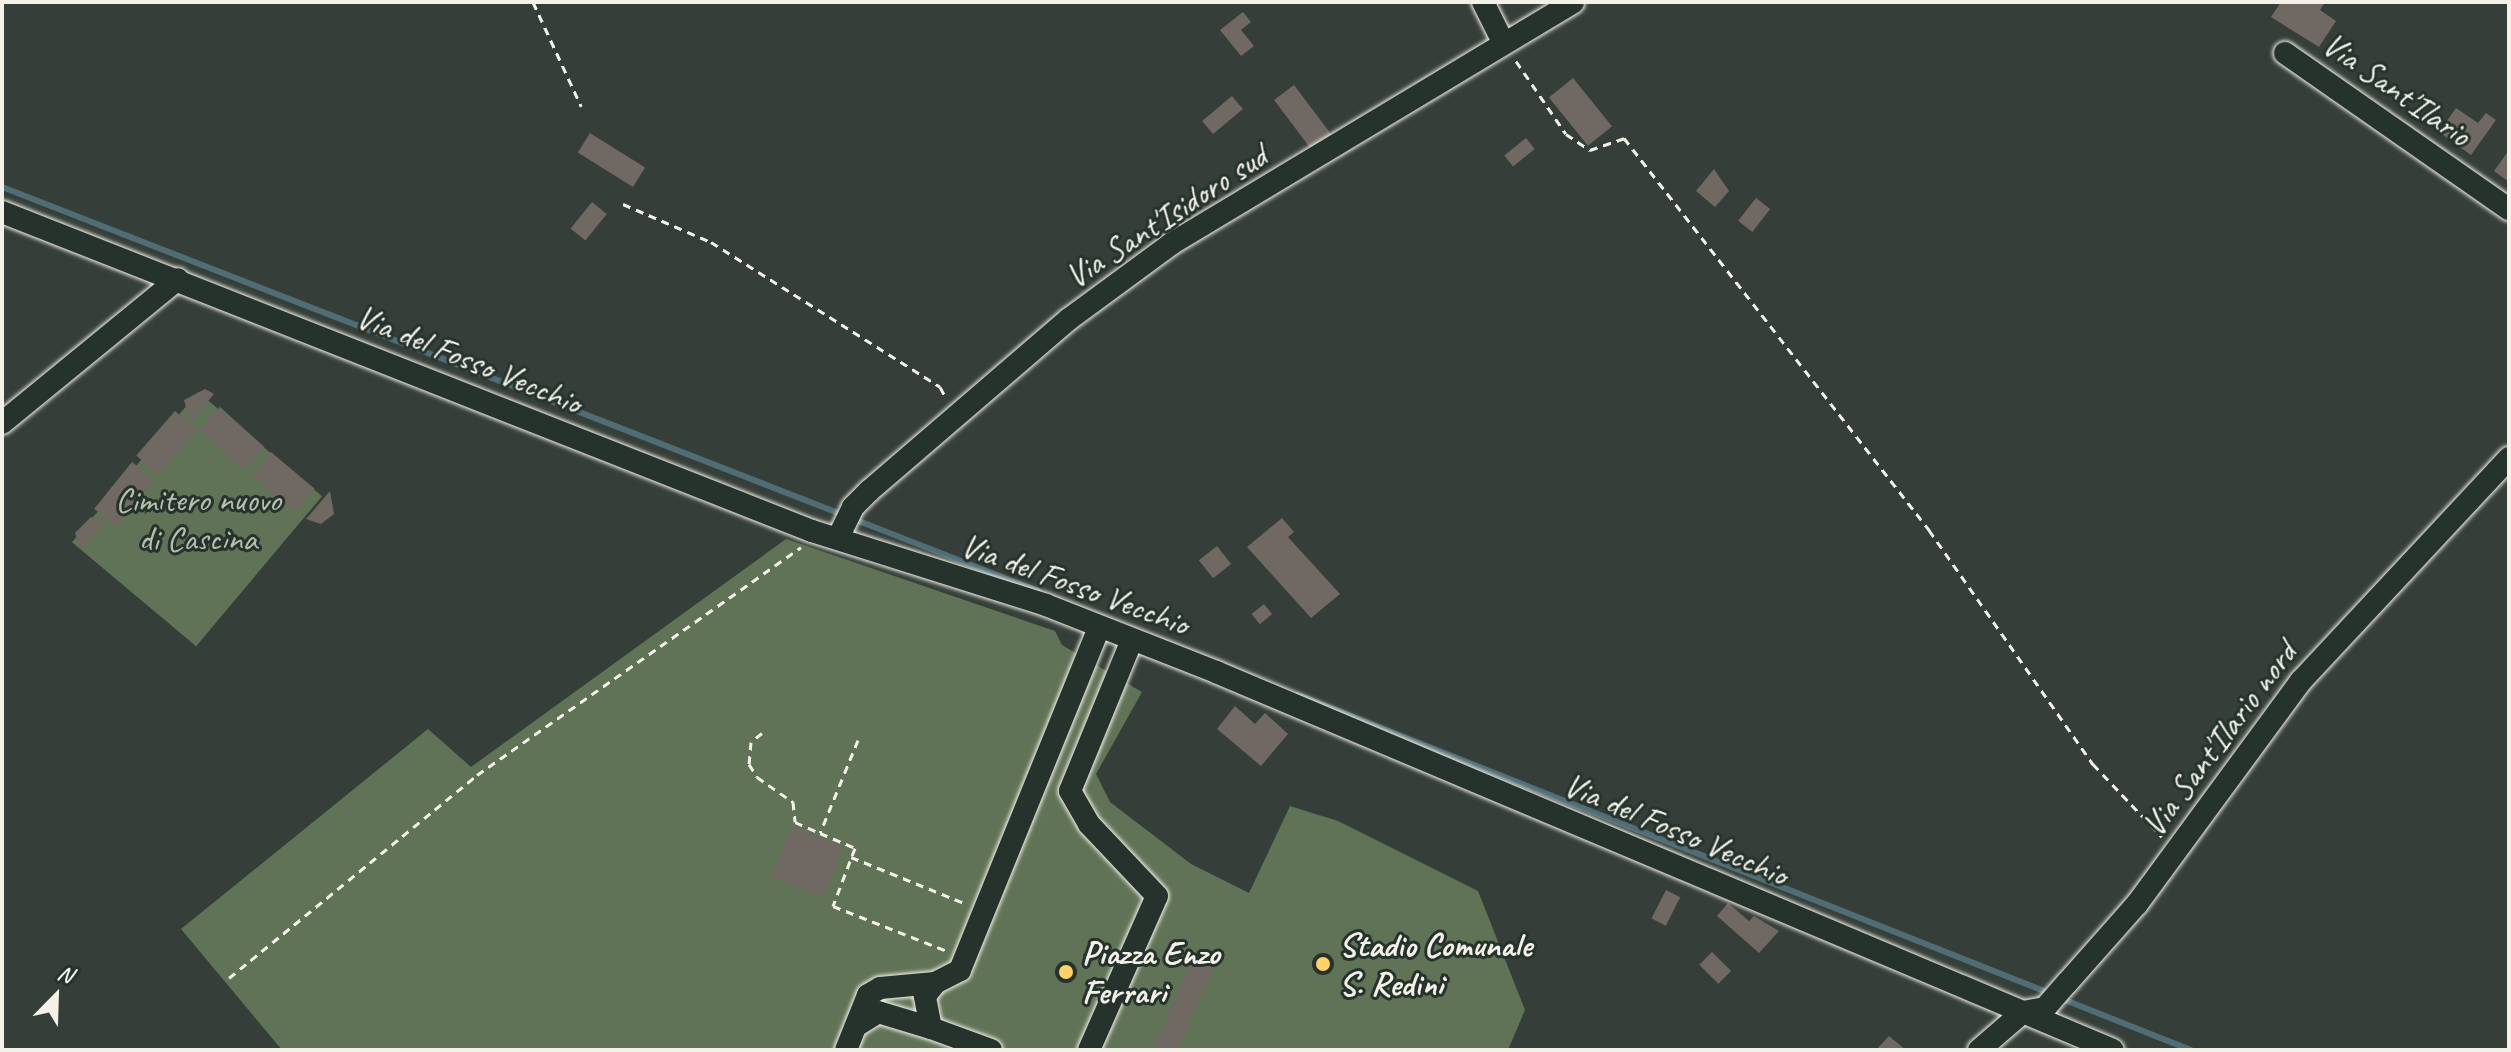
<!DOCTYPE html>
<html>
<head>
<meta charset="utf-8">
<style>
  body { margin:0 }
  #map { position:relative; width:2511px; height:1052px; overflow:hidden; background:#353e38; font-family:Caveat,sans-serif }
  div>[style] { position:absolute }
  .green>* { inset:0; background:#607356; transform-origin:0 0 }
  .stream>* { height:6px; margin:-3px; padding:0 3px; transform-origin:3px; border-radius:3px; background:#506d76 }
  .building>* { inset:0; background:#706862; transform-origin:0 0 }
  .path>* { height:3px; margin-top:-1.5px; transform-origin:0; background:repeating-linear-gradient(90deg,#f4f1e8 0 8px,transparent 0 14px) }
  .roads { filter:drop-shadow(0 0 2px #f4f1e8) drop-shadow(0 0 2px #f4f1e8) }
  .minor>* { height:22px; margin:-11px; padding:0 11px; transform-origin:11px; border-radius:11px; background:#26332d }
  .dots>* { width:22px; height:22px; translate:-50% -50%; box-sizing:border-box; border:4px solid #26332d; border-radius:50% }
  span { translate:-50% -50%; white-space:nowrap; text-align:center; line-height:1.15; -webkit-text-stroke:6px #26332d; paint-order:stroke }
  .street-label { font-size:34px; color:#f4f1e8 }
  .park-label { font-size:34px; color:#b9bfae }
  .poi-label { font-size:34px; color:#f4f1e8; font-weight:700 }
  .left { translate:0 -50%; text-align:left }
  .frame { position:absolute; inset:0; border:4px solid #f4f1e8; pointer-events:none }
  .north { position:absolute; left:16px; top:956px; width:80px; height:80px; -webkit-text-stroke:6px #26332d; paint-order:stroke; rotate:23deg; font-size:22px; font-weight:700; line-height:32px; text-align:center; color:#f4f1e8 }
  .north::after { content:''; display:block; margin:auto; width:28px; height:36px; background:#f4f1e8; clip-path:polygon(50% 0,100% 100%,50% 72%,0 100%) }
</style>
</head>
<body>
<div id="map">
  <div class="green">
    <div style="left:198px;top:392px;width:162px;height:196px;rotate:40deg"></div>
    <div style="clip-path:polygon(786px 539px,1055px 631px,1062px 645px,1142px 692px,1096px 774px,1110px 802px,1191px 864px,1249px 893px,1290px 806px,1338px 821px,1478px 891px,1525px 1010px,1508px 1050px,282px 1050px,181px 929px,428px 729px,471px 767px)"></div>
  </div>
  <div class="stream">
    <div style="left:2px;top:187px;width:1112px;rotate:21.3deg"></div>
    <div style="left:1298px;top:695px;width:808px;rotate:21.64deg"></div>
    <div style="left:2060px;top:998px;width:141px;rotate:21.7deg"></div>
  </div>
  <div class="building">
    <div style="clip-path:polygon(2281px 2px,2325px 2px,2320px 10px,2336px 21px,2319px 47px,2271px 17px)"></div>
    <div style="clip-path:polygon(1243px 12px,1251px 22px,1241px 30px,1254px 46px,1241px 56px,1220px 30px)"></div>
    <div style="left:1573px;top:78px;width:62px;height:31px;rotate:51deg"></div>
    <div style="left:1294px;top:85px;width:63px;height:25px;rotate:53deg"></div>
    <div style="left:1232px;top:96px;width:17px;height:39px;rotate:50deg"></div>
    <div style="clip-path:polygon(2456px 108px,2478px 123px,2486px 113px,2496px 120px,2471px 155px,2439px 132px)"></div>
    <div style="left:590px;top:133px;width:65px;height:23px;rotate:32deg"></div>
    <div style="left:1526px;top:138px;width:14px;height:28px;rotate:51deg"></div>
    <div style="clip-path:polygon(2509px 150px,2509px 182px,2494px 171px)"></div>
    <div style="clip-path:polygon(1714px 169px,1729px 191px,1715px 207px,1696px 191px)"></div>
    <div style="left:1756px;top:198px;width:18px;height:29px;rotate:38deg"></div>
    <div style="left:592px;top:202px;width:19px;height:34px;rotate:39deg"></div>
    <div style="clip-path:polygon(205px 389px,214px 394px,190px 422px,184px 400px)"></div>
    <div style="left:220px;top:407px;width:60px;height:31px;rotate:42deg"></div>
    <div style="left:175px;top:411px;width:29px;height:59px;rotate:41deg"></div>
    <div style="left:271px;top:452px;width:57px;height:30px;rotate:40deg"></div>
    <div style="left:132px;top:462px;width:28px;height:60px;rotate:39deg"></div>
    <div style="clip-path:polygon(330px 491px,334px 514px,321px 524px,306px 519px)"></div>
    <div style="clip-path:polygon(91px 517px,106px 522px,81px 549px,75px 533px)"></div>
    <div style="clip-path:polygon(1282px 518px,1294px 532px,1288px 537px,1340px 594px,1311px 618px,1247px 547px)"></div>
    <div style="left:1217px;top:546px;width:23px;height:23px;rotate:52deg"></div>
    <div style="left:1264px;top:604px;width:13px;height:16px;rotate:51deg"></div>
    <div style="clip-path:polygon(1235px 706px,1255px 724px,1265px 713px,1288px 734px,1261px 766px,1217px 729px)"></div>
    <div style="left:792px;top:826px;width:56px;height:55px;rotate:22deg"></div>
    <div style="left:1666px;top:890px;width:16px;height:32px;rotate:27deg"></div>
    <div style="clip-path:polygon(1728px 903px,1749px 921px,1754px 916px,1779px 931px,1759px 953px,1717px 916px)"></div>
    <div style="left:1712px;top:952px;width:27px;height:18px;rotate:45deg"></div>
    <div style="left:1193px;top:956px;width:23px;height:104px;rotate:23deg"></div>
    <div style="clip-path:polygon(1889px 1036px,1906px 1050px,1876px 1050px)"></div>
  </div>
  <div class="path">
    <div style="left:533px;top:2px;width:115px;rotate:65.2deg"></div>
    <div style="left:1516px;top:61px;width:88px;rotate:55.6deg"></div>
    <div style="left:1566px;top:134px;width:29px;rotate:34deg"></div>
    <div style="left:1590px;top:150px;width:36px;rotate:-19deg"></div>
    <div style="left:1624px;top:138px;width:497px;rotate:52.1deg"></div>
    <div style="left:1929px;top:530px;width:286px;rotate:55deg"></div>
    <div style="left:2093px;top:764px;width:100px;rotate:46.6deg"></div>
    <div style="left:623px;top:204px;width:96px;rotate:23.4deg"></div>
    <div style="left:711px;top:242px;width:271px;rotate:32.3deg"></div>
    <div style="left:940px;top:387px;width:13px;rotate:61deg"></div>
    <div style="left:762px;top:733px;width:14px;rotate:141deg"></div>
    <div style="left:751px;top:742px;width:22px;rotate:95deg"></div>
    <div style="left:749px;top:764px;width:15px;rotate:58deg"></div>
    <div style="left:757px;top:777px;width:44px;rotate:34.8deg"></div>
    <div style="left:793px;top:802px;width:20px;rotate:84deg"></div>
    <div style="left:795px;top:822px;width:27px;rotate:24deg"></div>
    <div style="left:858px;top:740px;width:100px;rotate:112.2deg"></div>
    <div style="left:820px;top:833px;width:38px;rotate:23deg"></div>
    <div style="left:855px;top:848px;width:62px;rotate:110.8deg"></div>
    <div style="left:833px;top:906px;width:123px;rotate:21.5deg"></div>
    <div style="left:851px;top:857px;width:125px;rotate:22.1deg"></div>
    <div style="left:229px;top:978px;width:320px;rotate:-39.3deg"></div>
    <div style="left:477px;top:775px;width:396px;rotate:-35.1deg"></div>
  </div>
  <div class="roads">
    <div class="minor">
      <div style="left:1483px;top:2px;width:45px;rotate:63.4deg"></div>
      <div style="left:2285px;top:53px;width:273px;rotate:34.9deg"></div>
      <div style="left:2px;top:212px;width:871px;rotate:21.5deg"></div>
      <div style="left:812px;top:531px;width:245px;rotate:17.5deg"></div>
      <div style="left:1046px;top:605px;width:183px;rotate:21.5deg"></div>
      <div style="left:1216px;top:672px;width:973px;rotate:22.85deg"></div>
      <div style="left:2px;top:423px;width:227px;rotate:-39.3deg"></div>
      <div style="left:838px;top:538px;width:34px;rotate:-64deg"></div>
      <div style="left:853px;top:507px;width:23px;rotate:-45deg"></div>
      <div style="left:869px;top:491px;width:264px;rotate:-40.7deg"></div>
      <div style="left:1069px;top:319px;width:127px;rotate:-36.3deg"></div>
      <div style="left:1171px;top:244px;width:469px;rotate:-31deg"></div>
      <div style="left:856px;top:1026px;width:26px;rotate:-32deg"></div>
      <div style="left:878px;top:1012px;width:55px;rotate:16.8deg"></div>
      <div style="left:846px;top:1050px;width:59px;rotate:-68.2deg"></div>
      <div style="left:868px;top:995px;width:14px;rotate:-30deg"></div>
      <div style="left:880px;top:988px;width:55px;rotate:-5.2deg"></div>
      <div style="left:991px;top:1050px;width:64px;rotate:-159.9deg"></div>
      <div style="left:931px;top:1028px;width:33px;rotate:-101deg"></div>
      <div style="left:925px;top:996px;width:16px;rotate:-52deg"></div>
      <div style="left:935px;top:983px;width:28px;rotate:-27deg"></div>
      <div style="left:960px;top:970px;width:370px;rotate:-67.9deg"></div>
      <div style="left:1089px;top:1050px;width:168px;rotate:-66.2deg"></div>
      <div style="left:1157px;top:896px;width:99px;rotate:-133.4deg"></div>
      <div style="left:1089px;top:824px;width:38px;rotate:-120deg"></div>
      <div style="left:1070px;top:791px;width:163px;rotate:-67.7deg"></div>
      <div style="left:1979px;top:1050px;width:58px;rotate:-40.8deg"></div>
      <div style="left:2023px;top:1012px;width:22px;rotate:-10deg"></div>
      <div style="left:2045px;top:1008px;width:33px;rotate:-49deg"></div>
      <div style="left:2067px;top:983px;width:106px;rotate:-48.5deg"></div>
      <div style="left:2137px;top:904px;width:277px;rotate:-53.7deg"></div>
      <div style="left:2301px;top:681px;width:305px;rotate:-47deg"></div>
    </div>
  </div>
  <div class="dots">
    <div style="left:1323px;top:964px;background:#ffd166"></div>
    <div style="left:1066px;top:972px;background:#ffd166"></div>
  </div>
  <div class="street-label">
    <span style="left:2397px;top:89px;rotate:35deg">Via Sant'Ilario</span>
    <span style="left:1166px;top:216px;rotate:-33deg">Via Sant'Isidoro sud</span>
    <span style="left:469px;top:359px;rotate:22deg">Via del Fosso Vecchio</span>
    <span style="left:1075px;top:584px;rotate:20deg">Via del Fosso Vecchio</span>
    <span style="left:2219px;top:739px;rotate:-53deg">Via Sant'Ilario nord</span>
    <span style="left:1676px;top:829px;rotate:23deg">Via del Fosso Vecchio</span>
  </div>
  <div class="park-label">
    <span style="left:198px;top:519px">Cimitero nuovo<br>di Cascina</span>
  </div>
  <div class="poi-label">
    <span class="left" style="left:1339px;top:964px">Stadio Comunale<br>S. Redini</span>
    <span class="left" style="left:1082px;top:972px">Piazza Enzo<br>Ferrari</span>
  </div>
  <div class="frame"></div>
  <div class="north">N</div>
</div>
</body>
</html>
